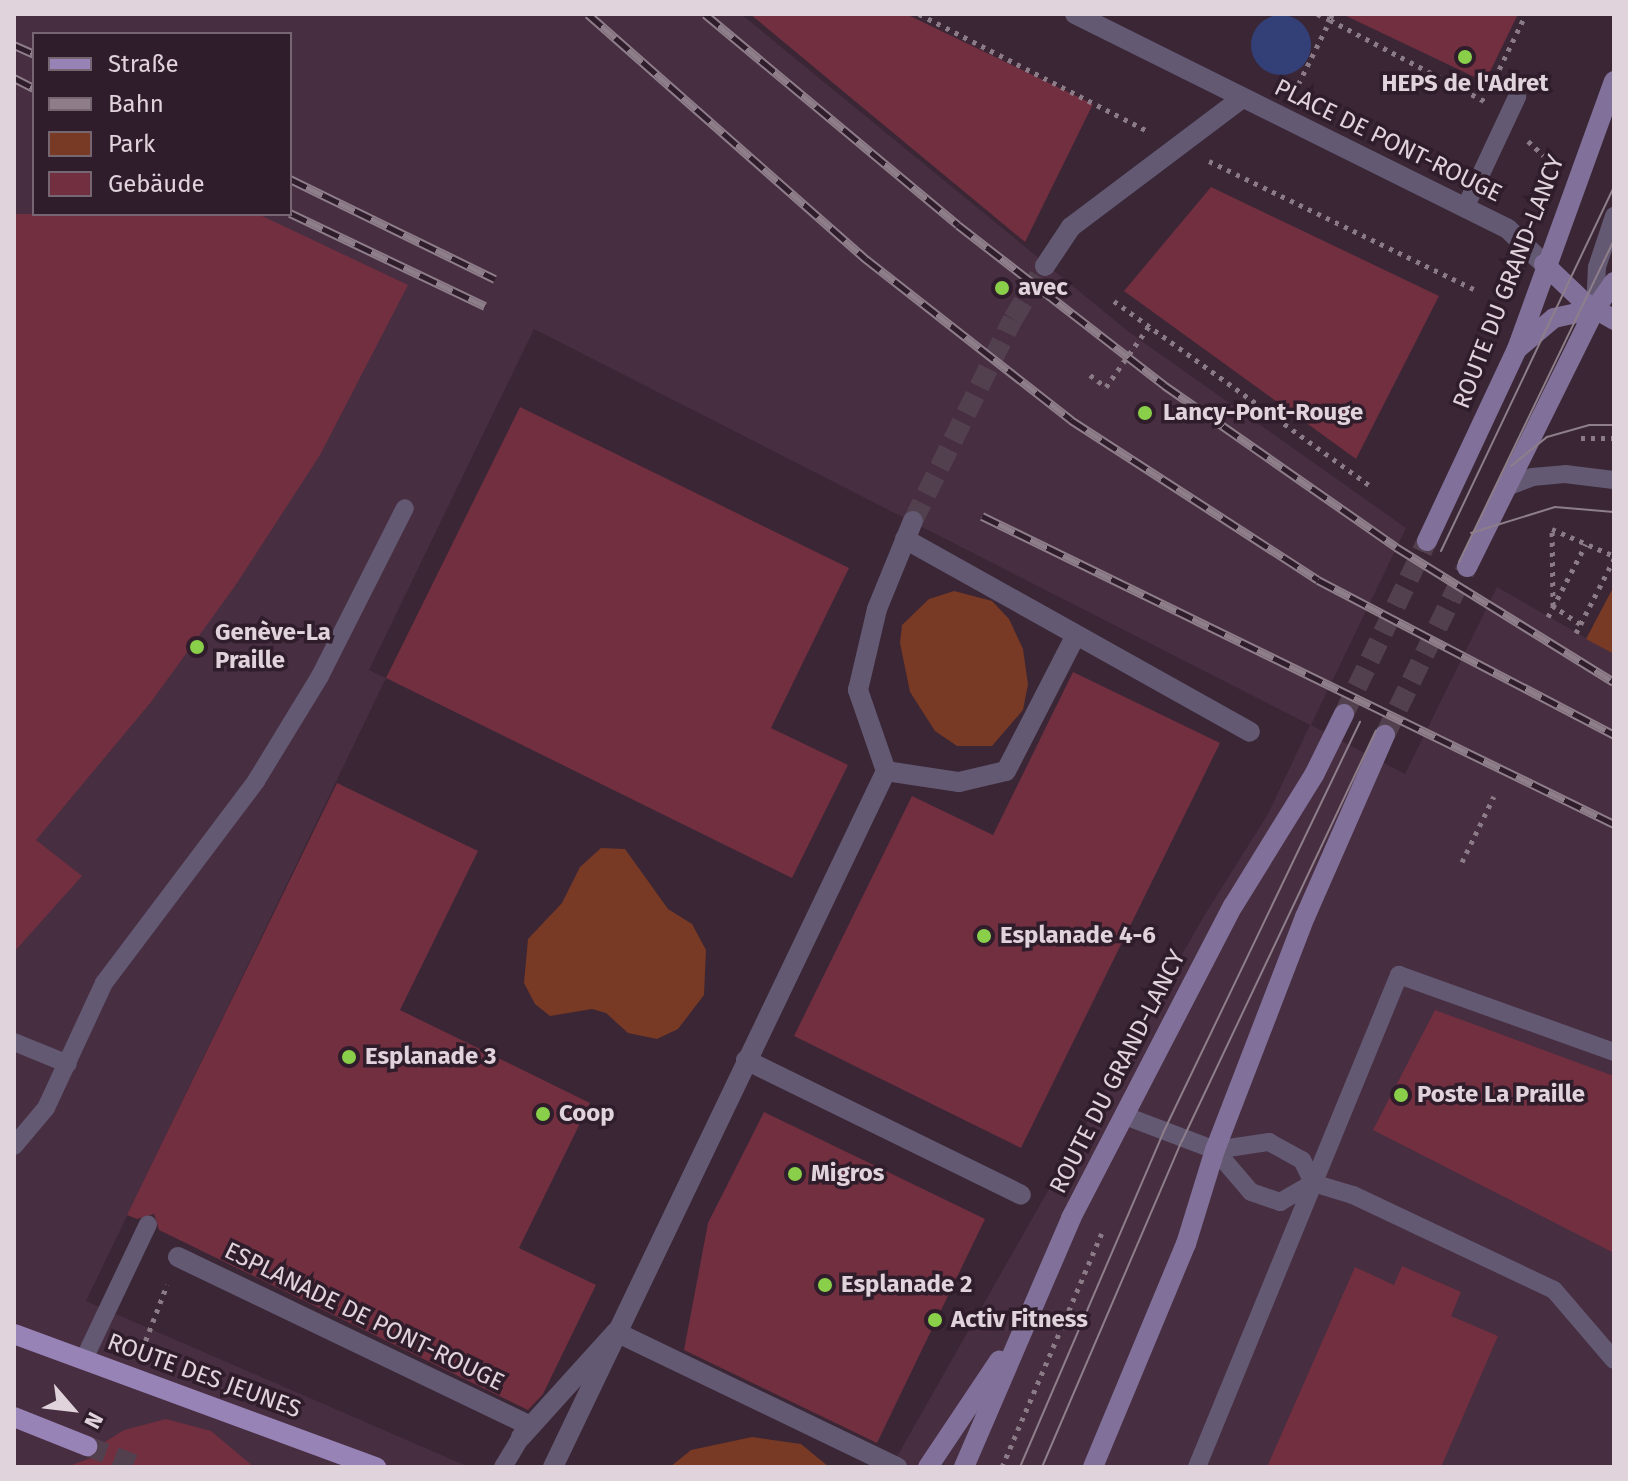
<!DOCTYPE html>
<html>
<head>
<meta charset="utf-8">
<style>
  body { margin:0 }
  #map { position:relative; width:1628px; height:1481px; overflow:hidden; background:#3a2635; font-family:"Fira Sans",sans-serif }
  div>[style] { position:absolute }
  .built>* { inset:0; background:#472e41 }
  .green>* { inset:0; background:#783925 }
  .water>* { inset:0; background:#334078 }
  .round { border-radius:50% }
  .building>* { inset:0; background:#712f40 }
  .street-tunnel>* { height:20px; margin-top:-10px; transform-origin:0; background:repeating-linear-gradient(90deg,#53404e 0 20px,transparent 0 30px) }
  .secondary-tunnel>* { height:20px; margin-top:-10px; transform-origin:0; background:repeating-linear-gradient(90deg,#53404e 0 20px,transparent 0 30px) }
  .primary-tunnel>* { height:20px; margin-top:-10px; transform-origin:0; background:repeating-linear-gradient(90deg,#53404e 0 20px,transparent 0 30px) }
  .path>* { height:5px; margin-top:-2.5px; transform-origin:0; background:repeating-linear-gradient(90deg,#8b7b87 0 4px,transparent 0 10px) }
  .lane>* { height:18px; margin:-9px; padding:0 9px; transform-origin:9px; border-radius:9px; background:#635973 }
  .street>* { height:20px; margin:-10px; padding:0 10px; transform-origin:10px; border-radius:10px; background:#635973 }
  .secondary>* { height:20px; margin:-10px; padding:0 10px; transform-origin:10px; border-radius:10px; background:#81719a }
  .primary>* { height:20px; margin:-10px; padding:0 10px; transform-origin:10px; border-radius:10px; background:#9883b7 }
  .tram>* { height:2px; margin:-1px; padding:0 1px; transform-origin:1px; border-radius:1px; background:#8e7e8a }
  .rail>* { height:9px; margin-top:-4.5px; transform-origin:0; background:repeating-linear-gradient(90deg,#2f1d2b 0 18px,#8e7e8a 0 36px); box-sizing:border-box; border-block:2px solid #8e7e8a }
  .dots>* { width:22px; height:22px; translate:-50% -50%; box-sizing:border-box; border:4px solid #2f1d2b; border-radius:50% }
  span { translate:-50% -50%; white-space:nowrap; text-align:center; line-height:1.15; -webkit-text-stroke:7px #2f1d2b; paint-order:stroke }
  .poi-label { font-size:24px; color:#e0d3dc; font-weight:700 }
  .left { translate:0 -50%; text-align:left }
  .street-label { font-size:24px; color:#e0d3dc }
  .frame { position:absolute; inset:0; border:16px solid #e0d3dc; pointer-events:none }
  .legend { position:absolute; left:32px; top:32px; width:260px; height:184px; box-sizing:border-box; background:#2f1d2b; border:2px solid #766672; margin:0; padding:10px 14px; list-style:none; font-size:24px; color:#e0d3dc }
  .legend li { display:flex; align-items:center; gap:16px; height:40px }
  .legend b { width:40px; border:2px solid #766672 }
  .north { position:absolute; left:32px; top:1369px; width:80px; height:80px; -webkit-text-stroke:6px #2f1d2b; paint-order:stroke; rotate:118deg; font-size:22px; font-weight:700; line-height:32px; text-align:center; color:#e0d3dc }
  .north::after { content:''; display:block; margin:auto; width:28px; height:36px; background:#e0d3dc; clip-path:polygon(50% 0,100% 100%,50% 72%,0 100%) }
</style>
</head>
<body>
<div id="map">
  <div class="built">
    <div style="clip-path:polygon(evenodd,14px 14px,741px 14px,1129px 332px,1406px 528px,1311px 725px,1405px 774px,1497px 587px,1614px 654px,1614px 1467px,891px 1467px,1204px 916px,1268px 814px,1310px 725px,534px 329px,369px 670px,386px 678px,86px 1301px,469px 1467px,14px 1467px,14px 14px,34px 34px,290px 34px,290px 214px,34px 214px,34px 34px)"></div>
  </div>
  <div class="green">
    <div style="clip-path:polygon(1614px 586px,1614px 654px,1586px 639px)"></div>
    <div style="clip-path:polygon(954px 591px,992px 601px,1009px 619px,1023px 649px,1028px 684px,1023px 710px,992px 746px,957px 746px,935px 731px,910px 692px,900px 643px,902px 625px,929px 599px)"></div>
    <div style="clip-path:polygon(601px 848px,625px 849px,668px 909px,692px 924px,706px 950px,704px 995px,678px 1029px,657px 1039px,628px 1033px,606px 1013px,592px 1009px,550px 1016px,535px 1004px,524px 983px,528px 939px,562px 903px,580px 867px)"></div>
    <div style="clip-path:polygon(752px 1437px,801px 1444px,829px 1467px,670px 1467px,691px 1450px)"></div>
  </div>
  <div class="water">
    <div class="round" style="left:1251px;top:15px;width:60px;height:60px"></div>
  </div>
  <div class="building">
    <div style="clip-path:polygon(750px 14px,906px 14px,1093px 104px,1025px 242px)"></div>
    <div style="clip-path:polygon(1342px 14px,1518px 14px,1485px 82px)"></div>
    <div style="clip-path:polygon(1211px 187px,1439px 296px,1356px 459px,1124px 291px)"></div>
    <div style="clip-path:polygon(14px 214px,258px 214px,408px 285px,320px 455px,235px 586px,151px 702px,36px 840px,82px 876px,14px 952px)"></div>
    <div style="clip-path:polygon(520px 407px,849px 568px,771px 728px,848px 765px,792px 878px,386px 678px)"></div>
    <div style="clip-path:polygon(1073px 672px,1220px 743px,1021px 1148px,794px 1036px,912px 796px,993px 835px)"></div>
    <div style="clip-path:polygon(337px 783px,478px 851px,400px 1010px,590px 1103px,519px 1248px,596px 1285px,543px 1394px,528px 1410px,159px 1230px,154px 1214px,137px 1219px,127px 1215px)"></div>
    <div style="clip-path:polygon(1435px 1010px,1614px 1076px,1614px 1253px,1373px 1130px)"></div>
    <div style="clip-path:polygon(764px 1112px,985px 1219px,877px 1443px,684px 1350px,708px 1223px)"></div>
    <div style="clip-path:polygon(1402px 1266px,1461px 1292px,1451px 1316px,1498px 1336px,1441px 1467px,1267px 1467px,1355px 1267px,1394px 1285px)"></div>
    <div style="clip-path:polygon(166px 1419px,211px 1431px,254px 1467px,66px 1467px,94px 1457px,100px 1445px,124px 1430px)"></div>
  </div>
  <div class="street-tunnel">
    <div style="left:913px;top:521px;width:225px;rotate:-63.7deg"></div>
    <div style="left:1013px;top:319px;width:62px;rotate:-58.9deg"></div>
  </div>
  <div class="secondary-tunnel">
    <div style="left:1344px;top:714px;width:192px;rotate:-64.4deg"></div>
    <div style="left:1385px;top:735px;width:187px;rotate:-64deg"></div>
  </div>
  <div class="primary-tunnel">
    <div style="left:87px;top:1446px;width:58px;rotate:21.3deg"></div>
  </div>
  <div class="path">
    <div style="left:919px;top:14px;width:259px;rotate:27.1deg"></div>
    <div style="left:1332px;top:14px;width:6px;rotate:108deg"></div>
    <div style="left:1330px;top:20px;width:176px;rotate:27.7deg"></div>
    <div style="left:1495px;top:78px;width:71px;rotate:-64.2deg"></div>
    <div style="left:1294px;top:93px;width:81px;rotate:-63.7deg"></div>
    <div style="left:1330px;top:20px;width:14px;rotate:-155deg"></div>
    <div style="left:1528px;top:141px;width:21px;rotate:43deg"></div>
    <div style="left:1209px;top:161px;width:294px;rotate:25.8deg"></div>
    <div style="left:1114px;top:301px;width:314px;rotate:35.8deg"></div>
    <div style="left:1090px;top:375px;width:20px;rotate:37deg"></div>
    <div style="left:1106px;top:387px;width:75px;rotate:-54.8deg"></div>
    <div style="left:1581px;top:438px;width:33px"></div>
    <div style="left:1548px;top:617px;width:82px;rotate:-62.5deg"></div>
    <div style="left:1580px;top:624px;width:32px;rotate:-146deg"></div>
    <div style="left:1553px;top:606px;width:77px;rotate:-90.7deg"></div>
    <div style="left:1552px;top:529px;width:68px;rotate:23.5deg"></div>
    <div style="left:1576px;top:633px;width:83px;rotate:-62.8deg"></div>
    <div style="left:1462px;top:862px;width:73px;rotate:-64.1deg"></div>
    <div style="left:142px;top:1350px;width:70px;rotate:-69deg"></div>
    <div style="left:1002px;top:1467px;width:254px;rotate:-66.9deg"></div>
  </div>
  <div class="lane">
    <div style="left:1465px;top:208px;width:123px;rotate:-64.9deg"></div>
    <div style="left:1595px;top:309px;width:42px;rotate:-87.3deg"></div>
    <div style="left:1597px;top:267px;width:54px;rotate:-71.6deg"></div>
    <div style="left:1504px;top:488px;width:30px;rotate:-21deg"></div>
    <div style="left:1532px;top:477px;width:33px;rotate:-5deg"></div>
    <div style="left:1565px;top:474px;width:49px;rotate:7deg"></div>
    <div style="left:14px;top:1042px;width:58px;rotate:22.2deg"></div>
    <div style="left:1128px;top:1117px;width:93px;rotate:20.8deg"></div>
    <div style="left:1215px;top:1150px;width:55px;rotate:-8.4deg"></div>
    <div style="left:1269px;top:1142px;width:38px;rotate:29deg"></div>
    <div style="left:1302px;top:1160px;width:25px;rotate:64deg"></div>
    <div style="left:14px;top:1146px;width:50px;rotate:-49.9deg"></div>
    <div style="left:46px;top:1108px;width:138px;rotate:-65.1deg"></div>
    <div style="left:104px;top:983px;width:253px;rotate:-53deg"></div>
    <div style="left:256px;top:781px;width:123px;rotate:-58.6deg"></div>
    <div style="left:320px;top:676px;width:188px;rotate:-63.2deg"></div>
    <div style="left:1215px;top:1150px;width:55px;rotate:49.4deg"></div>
    <div style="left:1251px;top:1192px;width:31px;rotate:19deg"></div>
    <div style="left:1280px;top:1202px;width:38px;rotate:-30deg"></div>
    <div style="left:1313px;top:1183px;width:42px;rotate:16.7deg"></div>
    <div style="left:1353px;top:1195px;width:222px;rotate:25.3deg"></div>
    <div style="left:1554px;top:1290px;width:92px;rotate:49.4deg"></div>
    <div style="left:84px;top:1359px;width:149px;rotate:-64.6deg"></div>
    <div style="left:503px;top:1467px;width:35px;rotate:-59deg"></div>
    <div style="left:1197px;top:1467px;width:532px;rotate:-67.68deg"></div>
    <div style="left:1399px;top:975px;width:228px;rotate:19.7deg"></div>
  </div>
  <div class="street">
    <div style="left:1075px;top:14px;width:483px;rotate:26.4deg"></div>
    <div style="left:1508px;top:229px;width:50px;rotate:44.2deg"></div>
    <div style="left:1045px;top:266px;width:47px;rotate:-56.3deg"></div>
    <div style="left:1071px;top:227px;width:214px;rotate:-37deg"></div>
    <div style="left:905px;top:539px;width:395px;rotate:29.2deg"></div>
    <div style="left:886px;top:771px;width:74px;rotate:8.6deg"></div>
    <div style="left:959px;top:782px;width:48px;rotate:-13.2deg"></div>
    <div style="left:1006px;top:771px;width:151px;rotate:-62.8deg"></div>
    <div style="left:746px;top:1060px;width:306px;rotate:26.1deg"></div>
    <div style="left:178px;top:1257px;width:388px;rotate:25.6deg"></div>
    <div style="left:521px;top:1437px;width:142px;rotate:-47.9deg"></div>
    <div style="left:616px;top:1332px;width:312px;rotate:25.7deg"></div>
    <div style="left:553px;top:1467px;width:772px;rotate:-64.43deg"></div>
    <div style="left:886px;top:771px;width:86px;rotate:-109.1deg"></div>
    <div style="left:858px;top:690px;width:83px;rotate:-76.8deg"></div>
    <div style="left:877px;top:609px;width:95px;rotate:-67.8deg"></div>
  </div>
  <div class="secondary">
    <div style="left:1544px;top:264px;width:57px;rotate:43.6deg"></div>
    <div style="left:1585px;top:303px;width:34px;rotate:30deg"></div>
    <div style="left:1517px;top:349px;width:48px;rotate:-40deg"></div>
    <div style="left:1554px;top:318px;width:42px;rotate:-12.4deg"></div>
    <div style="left:1427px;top:541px;width:212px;rotate:-64.9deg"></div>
    <div style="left:1517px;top:349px;width:285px;rotate:-70.1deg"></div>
    <div style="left:1467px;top:567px;width:288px;rotate:-63.6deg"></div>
    <div style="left:1595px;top:309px;width:33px;rotate:-55deg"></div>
    <div style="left:928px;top:1467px;width:128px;rotate:-56.2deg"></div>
    <div style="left:964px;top:1467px;width:271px;rotate:-66.7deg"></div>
    <div style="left:1071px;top:1218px;width:352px;rotate:-62.6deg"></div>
    <div style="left:1233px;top:906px;width:154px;rotate:-58.3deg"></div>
    <div style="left:1314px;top:775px;width:68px;rotate:-63.8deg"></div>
    <div style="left:1093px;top:1467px;width:242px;rotate:-67.4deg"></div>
    <div style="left:1186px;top:1244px;width:98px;rotate:-72.9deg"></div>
    <div style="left:1215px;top:1150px;width:250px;rotate:-68.9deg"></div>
    <div style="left:1305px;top:917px;width:199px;rotate:-66.3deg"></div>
  </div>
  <div class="primary">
    <div style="left:14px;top:1334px;width:386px;rotate:20.2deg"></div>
    <div style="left:14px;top:1417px;width:79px;rotate:21.7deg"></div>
  </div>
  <div class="tram">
    <div style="left:1511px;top:466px;width:46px;rotate:-38.9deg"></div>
    <div style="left:1547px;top:437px;width:44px;rotate:-15.9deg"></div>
    <div style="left:1589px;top:425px;width:25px"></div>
    <div style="left:1471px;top:533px;width:88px;rotate:-17.2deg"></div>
    <div style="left:1555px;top:507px;width:59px;rotate:4.8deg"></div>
    <div style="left:1441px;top:551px;width:403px;rotate:-64.6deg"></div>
    <div style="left:1459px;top:562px;width:357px;rotate:-64.3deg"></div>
    <div style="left:1020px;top:1467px;width:363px;rotate:-66.8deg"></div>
    <div style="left:1163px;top:1133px;width:456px;rotate:-64.4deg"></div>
    <div style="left:1042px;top:1467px;width:355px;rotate:-66.8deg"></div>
    <div style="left:1182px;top:1141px;width:454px;rotate:-64.7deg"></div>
  </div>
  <div class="rail">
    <div style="left:588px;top:14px;width:371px;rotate:41.4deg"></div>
    <div style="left:866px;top:259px;width:261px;rotate:38.1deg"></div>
    <div style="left:1071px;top:420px;width:294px;rotate:32.9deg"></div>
    <div style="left:1318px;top:580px;width:334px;rotate:27.6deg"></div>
    <div style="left:705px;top:14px;width:329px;rotate:39.8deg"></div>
    <div style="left:958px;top:225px;width:261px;rotate:37.8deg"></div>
    <div style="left:1164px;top:385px;width:283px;rotate:34.9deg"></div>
    <div style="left:1396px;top:547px;width:256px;rotate:31.8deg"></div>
    <div style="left:14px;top:45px;width:22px;rotate:24deg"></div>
    <div style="left:14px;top:78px;width:22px;rotate:27deg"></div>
    <div style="left:290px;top:179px;width:228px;rotate:26deg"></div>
    <div style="left:290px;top:213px;width:216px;rotate:25.5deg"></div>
    <div style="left:982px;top:516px;width:703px;rotate:25.98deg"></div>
  </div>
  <div class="dots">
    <div style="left:1465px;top:57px;background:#89cf49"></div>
    <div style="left:1002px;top:288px;background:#89cf49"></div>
    <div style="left:1145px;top:413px;background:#89cf49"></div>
    <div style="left:197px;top:647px;background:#89cf49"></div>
    <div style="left:984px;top:936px;background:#89cf49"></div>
    <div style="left:349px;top:1057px;background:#89cf49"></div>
    <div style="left:1401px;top:1095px;background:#89cf49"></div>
    <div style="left:543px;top:1114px;background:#89cf49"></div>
    <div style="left:795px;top:1174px;background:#89cf49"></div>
    <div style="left:825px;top:1285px;background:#89cf49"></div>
    <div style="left:935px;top:1320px;background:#89cf49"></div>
  </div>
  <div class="poi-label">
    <span style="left:1465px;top:84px">HEPS de l'Adret</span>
    <span class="left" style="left:1018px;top:288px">avec</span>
    <span class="left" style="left:1163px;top:413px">Lancy-Pont-Rouge</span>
    <span class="left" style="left:215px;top:647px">Genève-La<br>Praille</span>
    <span class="left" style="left:1000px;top:936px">Esplanade 4-6</span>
    <span class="left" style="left:365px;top:1057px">Esplanade 3</span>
    <span class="left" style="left:1417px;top:1095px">Poste La Praille</span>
    <span class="left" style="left:559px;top:1114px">Coop</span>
    <span class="left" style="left:811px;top:1174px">Migros</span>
    <span class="left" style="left:841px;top:1285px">Esplanade 2</span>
    <span class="left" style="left:951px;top:1320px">Activ Fitness</span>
  </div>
  <div class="street-label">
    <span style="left:1388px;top:141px;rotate:26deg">PLACE DE PONT-ROUGE</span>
    <span style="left:1509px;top:282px;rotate:-69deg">ROUTE DU GRAND-LANCY</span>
    <span style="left:1118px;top:1072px;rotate:-63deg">ROUTE DU GRAND-LANCY</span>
    <span style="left:364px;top:1317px;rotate:26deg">ESPLANADE DE PONT-ROUGE</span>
    <span style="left:204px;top:1376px;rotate:20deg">ROUTE DES JEUNES</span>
  </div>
  <div class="frame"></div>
  <ul class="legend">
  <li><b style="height:10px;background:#9883b7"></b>Straße</li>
  <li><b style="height:10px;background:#8e7e8a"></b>Bahn</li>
  <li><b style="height:22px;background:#783925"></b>Park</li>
  <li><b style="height:22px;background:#712f40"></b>Gebäude</li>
  </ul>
  <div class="north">N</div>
</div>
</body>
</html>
